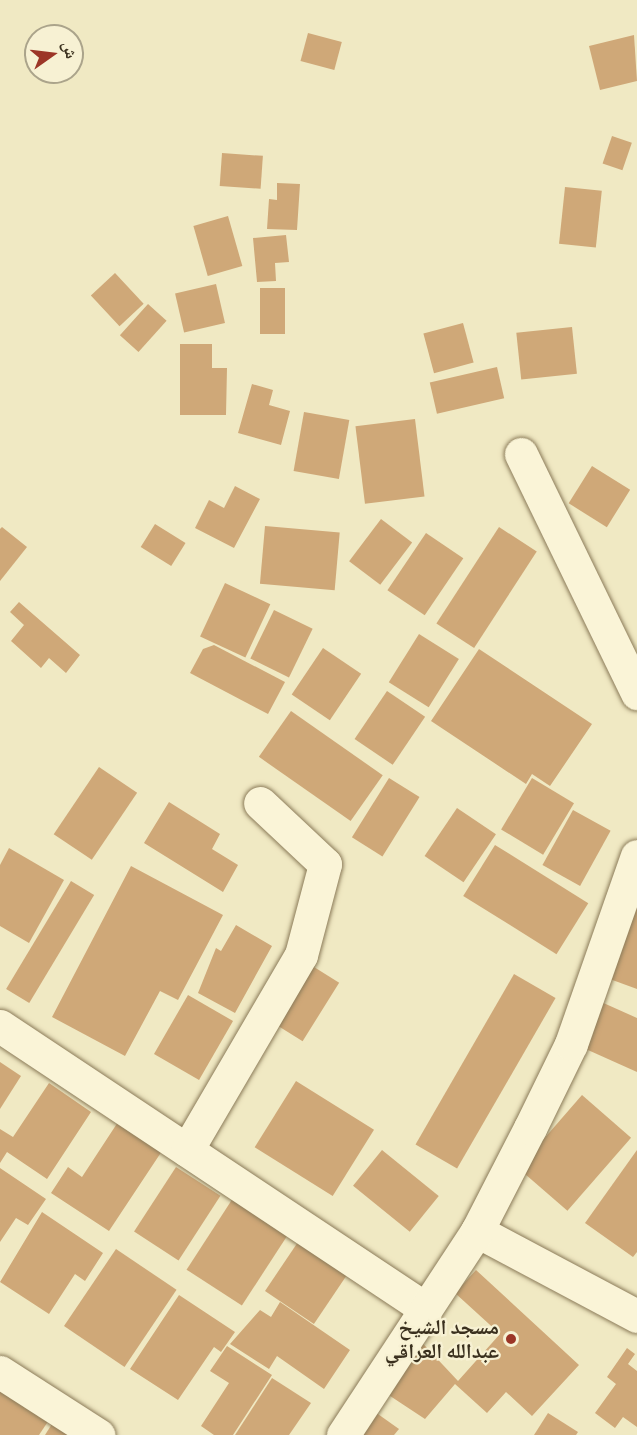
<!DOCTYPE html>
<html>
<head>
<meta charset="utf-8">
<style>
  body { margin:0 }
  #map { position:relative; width:637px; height:1435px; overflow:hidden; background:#f0e9c3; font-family:"Crimson Pro","Noto Naskh Arabic",serif }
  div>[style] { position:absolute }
  .building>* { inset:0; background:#cfa878; transform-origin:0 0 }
  .roads { filter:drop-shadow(0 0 2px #8b7b59) drop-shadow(0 0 2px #8b7b59) }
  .minor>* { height:33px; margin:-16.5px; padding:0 16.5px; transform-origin:16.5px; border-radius:16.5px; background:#faf4d7 }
  .dots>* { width:16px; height:16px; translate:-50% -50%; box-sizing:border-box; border:3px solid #f7f1d3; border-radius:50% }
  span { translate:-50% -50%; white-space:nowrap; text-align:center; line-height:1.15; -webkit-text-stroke:4.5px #f7f1d3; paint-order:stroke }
  .poi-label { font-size:21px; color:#3a301e; font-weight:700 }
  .right { translate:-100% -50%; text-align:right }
  .north { position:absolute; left:24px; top:24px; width:60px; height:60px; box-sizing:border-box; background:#f7f1d3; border:2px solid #aba48b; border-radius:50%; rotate:76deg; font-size:16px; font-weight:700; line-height:24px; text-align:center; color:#3a301e }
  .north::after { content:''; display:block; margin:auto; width:21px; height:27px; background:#9c3627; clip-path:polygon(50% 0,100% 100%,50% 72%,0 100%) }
</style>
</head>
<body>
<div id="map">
  <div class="building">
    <div style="left:308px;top:33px;width:35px;height:29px;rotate:15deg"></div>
    <div style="clip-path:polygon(634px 35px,637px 81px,600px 90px,589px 46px)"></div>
    <div style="left:612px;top:136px;width:21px;height:29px;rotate:19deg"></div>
    <div style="left:222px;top:153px;width:41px;height:33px;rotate:4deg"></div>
    <div style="clip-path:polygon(277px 183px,300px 184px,297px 230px,267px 229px,269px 199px,277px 200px)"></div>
    <div style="left:565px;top:187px;width:37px;height:57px;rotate:6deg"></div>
    <div style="left:228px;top:216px;width:52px;height:36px;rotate:74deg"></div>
    <div style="clip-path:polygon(286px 235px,289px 262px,275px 263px,276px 281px,257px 282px,253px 238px)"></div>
    <div style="left:115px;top:273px;width:42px;height:33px;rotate:47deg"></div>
    <div style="left:216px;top:284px;width:40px;height:42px;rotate:77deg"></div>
    <div style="left:285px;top:288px;width:46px;height:25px;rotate:90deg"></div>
    <div style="left:148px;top:304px;width:25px;height:42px;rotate:42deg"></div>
    <div style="left:463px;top:323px;width:41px;height:41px;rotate:75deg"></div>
    <div style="left:572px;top:327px;width:47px;height:56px;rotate:84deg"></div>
    <div style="clip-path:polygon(180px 344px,212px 344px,212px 368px,227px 368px,226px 415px,180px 415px)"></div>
    <div style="left:497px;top:367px;width:32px;height:69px;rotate:77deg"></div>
    <div style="clip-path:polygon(252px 384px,273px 390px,269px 405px,290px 411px,281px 445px,238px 433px)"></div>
    <div style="left:304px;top:412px;width:46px;height:60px;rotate:10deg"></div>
    <div style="left:415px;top:419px;width:78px;height:60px;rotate:83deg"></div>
    <div style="left:592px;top:466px;width:45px;height:44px;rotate:32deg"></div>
    <div style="clip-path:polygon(235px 486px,260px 499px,234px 548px,195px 528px,209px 500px,224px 508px)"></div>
    <div style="left:381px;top:519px;width:39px;height:53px;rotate:37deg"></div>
    <div style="left:155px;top:524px;width:36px;height:27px;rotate:32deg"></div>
    <div style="left:265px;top:526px;width:75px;height:58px;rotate:5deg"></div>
    <div style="clip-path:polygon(2px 527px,27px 547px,0 581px,0 529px)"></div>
    <div style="left:499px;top:527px;width:45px;height:115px;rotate:33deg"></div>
    <div style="left:426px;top:533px;width:45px;height:69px;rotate:34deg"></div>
    <div style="left:225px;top:583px;width:50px;height:59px;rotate:25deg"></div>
    <div style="clip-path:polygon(19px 602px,80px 655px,66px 673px,49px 658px,41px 668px,11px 641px,24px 625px,10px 612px)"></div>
    <div style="left:274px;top:610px;width:43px;height:54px;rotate:26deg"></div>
    <div style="left:419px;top:634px;width:47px;height:57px;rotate:32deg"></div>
    <div style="clip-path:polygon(214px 645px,285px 682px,268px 714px,190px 673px,203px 649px)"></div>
    <div style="left:323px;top:648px;width:46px;height:56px;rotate:34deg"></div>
    <div style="clip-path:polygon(479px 649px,592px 724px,550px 786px,532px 774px,526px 784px,431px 721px)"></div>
    <div style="left:387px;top:691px;width:46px;height:58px;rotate:34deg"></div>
    <div style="left:291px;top:711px;width:112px;height:56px;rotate:35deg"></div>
    <div style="left:99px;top:767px;width:46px;height:81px;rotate:34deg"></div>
    <div style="left:389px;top:778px;width:36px;height:70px;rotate:32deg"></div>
    <div style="left:532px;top:778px;width:49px;height:60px;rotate:31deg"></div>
    <div style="clip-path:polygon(169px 802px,220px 834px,212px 849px,238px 865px,223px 892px,144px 843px)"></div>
    <div style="left:457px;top:808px;width:47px;height:58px;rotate:34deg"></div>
    <div style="left:573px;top:810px;width:43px;height:63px;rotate:29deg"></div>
    <div style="left:495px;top:845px;width:110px;height:60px;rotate:32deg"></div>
    <div style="clip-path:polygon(9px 848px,64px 880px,29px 943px,0 926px,0 865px)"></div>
    <div style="clip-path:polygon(131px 866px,223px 915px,178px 1000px,160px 991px,125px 1056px,52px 1017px)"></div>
    <div style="clip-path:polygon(637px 875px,637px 989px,596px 974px)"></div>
    <div style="left:71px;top:881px;width:27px;height:126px;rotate:31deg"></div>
    <div style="clip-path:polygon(236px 925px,272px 946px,235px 1013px,198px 993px,216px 948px,221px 951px)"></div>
    <div style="left:290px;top:952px;width:58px;height:69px;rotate:32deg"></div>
    <div style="left:514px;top:974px;width:48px;height:197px;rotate:30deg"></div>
    <div style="left:188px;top:995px;width:52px;height:68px;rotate:30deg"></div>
    <div style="clip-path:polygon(599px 1001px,637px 1018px,637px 1072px,579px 1046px)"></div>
    <div style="clip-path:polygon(0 1062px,21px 1076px,0 1109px)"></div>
    <div style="left:296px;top:1081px;width:92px;height:78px;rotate:32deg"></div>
    <div style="clip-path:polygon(49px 1083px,91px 1112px,47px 1179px,7px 1152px,0 1163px,0 1129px,13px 1137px)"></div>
    <div style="left:582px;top:1095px;width:65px;height:97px;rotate:41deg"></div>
    <div style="clip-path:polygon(118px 1122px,162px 1151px,109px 1231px,51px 1193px,68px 1167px,82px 1177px)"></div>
    <div style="left:382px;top:1150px;width:73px;height:46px;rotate:39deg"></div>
    <div style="clip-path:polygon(637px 1150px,637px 1252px,633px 1257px,585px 1223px)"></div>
    <div style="left:176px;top:1167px;width:53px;height:77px;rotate:33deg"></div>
    <div style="clip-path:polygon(0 1168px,46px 1199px,28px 1225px,16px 1218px,0 1242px)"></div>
    <div style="left:235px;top:1195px;width:66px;height:89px;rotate:33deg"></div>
    <div style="clip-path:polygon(42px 1212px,103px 1253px,85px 1281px,75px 1274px,49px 1314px,0 1282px)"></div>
    <div style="left:298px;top:1242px;width:59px;height:59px;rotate:34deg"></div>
    <div style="left:116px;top:1249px;width:73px;height:93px;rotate:34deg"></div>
    <div style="clip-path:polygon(476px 1270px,579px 1365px,532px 1416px,506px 1392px,487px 1413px,455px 1384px,425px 1419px,378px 1388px,413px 1333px,458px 1381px,500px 1334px,455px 1293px)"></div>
    <div style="clip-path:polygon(179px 1295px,235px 1332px,221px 1352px,214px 1347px,178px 1400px,130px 1369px)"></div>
    <div style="clip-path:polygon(280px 1302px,350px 1350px,324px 1389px,277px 1356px,269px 1369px,230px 1344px,260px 1310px,271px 1317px)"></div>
    <div style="clip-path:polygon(227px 1346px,272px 1375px,233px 1435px,214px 1435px,201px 1426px,229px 1383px,210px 1371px)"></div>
    <div style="clip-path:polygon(627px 1348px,635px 1354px,628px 1364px,637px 1371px,637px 1427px,623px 1417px,615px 1428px,595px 1413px,616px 1384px,607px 1377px)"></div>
    <div style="clip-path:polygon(272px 1378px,311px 1403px,289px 1435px,235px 1435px)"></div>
    <div style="clip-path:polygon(0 1387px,49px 1420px,39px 1435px,0 1435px)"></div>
    <div style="clip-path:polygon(368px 1407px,399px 1429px,394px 1435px,356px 1435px)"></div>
    <div style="clip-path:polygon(548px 1413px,578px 1432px,576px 1435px,534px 1435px)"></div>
    <div style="clip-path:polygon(57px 1416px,85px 1435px,45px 1435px)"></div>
  </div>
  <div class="roads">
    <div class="minor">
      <div style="left:521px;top:454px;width:266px;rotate:64.1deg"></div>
      <div style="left:0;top:1026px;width:511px;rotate:33.6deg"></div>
      <div style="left:187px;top:1150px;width:226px;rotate:-59.7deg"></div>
      <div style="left:301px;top:955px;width:94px;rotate:-75.2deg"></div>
      <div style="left:325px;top:864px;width:89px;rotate:-136.8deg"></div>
      <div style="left:477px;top:1231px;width:181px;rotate:28deg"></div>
      <div style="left:0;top:1372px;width:117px;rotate:32.7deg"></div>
      <div style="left:343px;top:1435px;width:244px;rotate:-56.7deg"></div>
      <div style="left:477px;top:1231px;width:116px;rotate:-62.8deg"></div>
      <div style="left:530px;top:1128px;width:93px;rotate:-64deg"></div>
      <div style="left:571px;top:1044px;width:199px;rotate:-70.7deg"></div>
    </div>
  </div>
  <div class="dots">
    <div style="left:511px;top:1339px;background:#9c3627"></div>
  </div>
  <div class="poi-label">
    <span class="right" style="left:499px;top:1339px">مسجد الشيخ<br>عبدالله العراقي</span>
  </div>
  <div class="north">ش</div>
</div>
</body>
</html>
